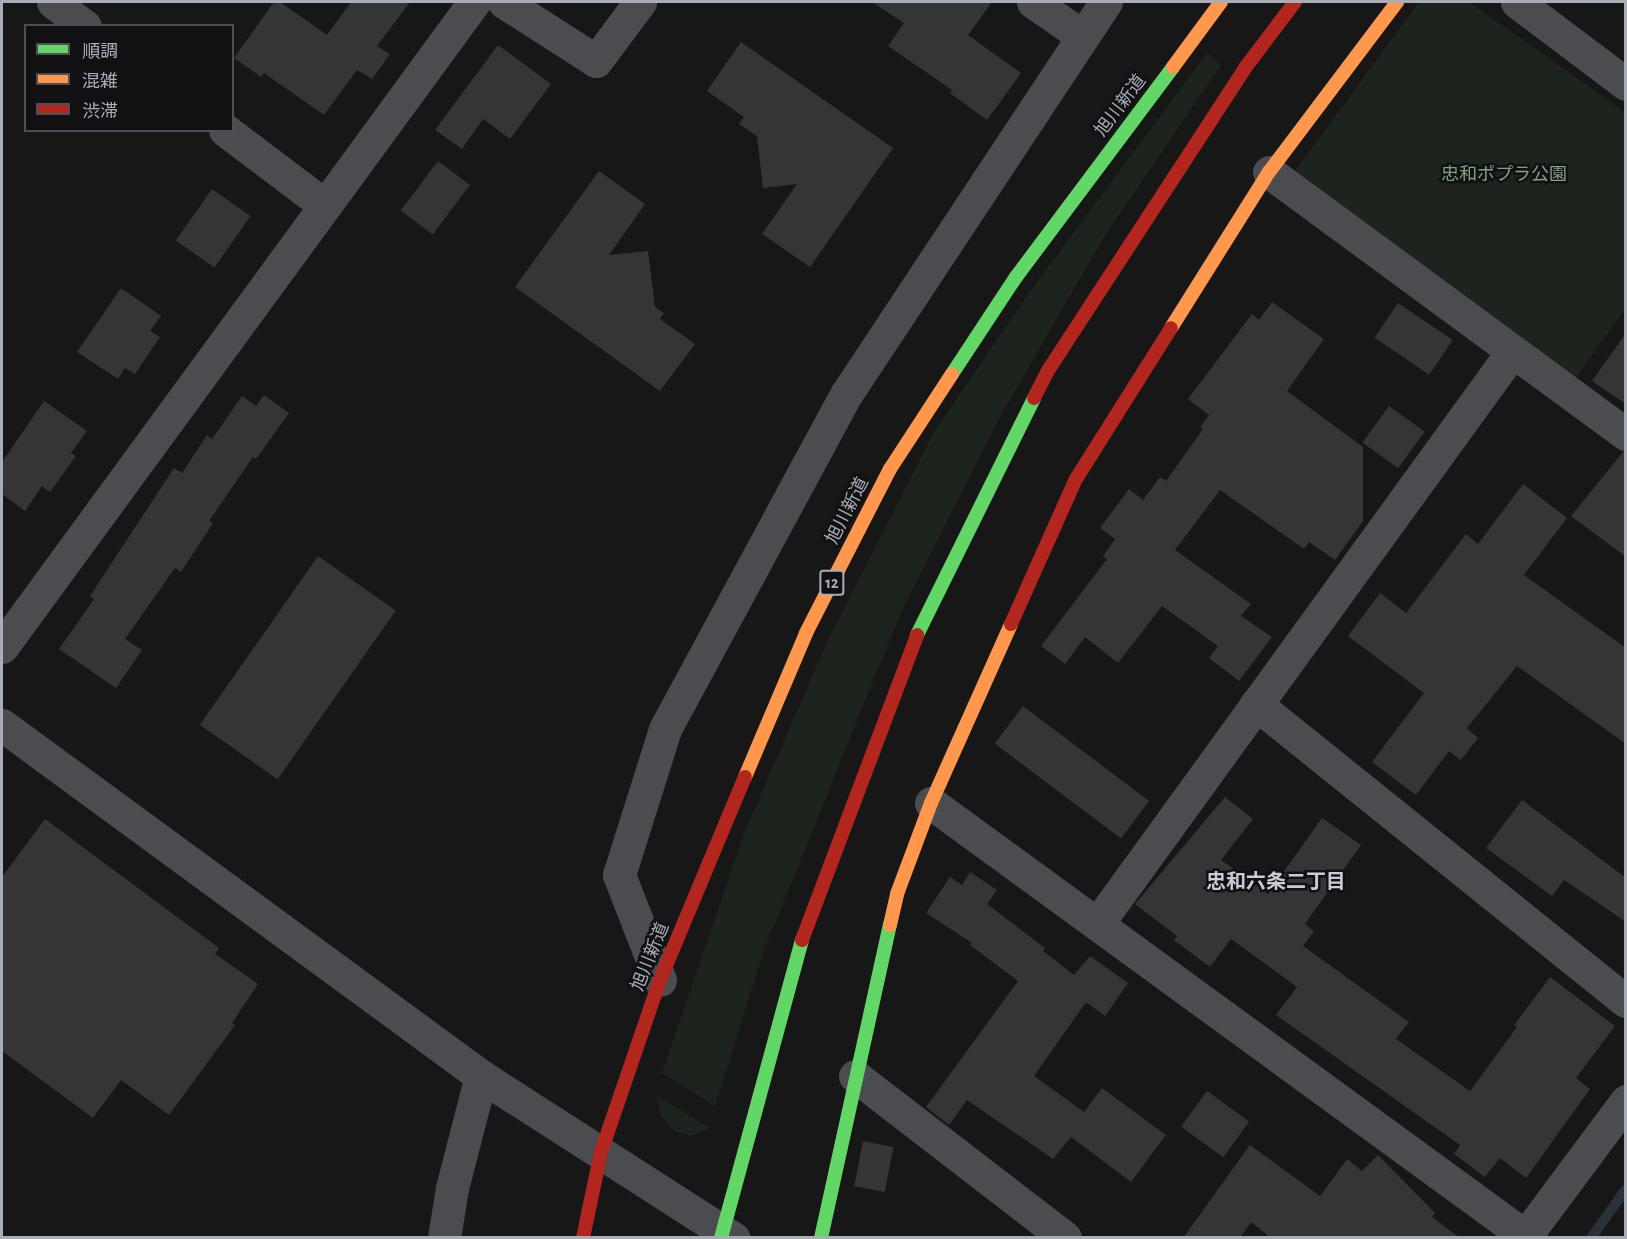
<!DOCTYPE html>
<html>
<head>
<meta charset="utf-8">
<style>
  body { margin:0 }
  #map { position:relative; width:1627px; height:1239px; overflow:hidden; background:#171717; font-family:"Alegreya Sans","Noto Sans JP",sans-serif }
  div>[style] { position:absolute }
  .green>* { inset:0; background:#1d241e }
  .stream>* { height:10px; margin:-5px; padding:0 5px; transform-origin:5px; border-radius:5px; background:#2a3239 }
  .building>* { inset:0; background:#353536; transform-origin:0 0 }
  .street>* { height:33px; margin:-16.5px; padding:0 16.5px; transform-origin:16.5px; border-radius:16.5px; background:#4b4c50 }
  .fast>* { height:14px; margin:-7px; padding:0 7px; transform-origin:7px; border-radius:7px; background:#63d668 }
  .slow>* { height:14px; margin:-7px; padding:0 7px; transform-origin:7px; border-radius:7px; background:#ff974d }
  .jam>* { height:14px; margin:-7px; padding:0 7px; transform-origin:7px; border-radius:7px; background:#b3261e }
  span { translate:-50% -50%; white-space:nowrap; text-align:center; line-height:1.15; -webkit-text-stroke:5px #111113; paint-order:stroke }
  .shield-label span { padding:2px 4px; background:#111113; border:2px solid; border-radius:4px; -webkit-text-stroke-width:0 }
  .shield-label { font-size:16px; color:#a8adb8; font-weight:700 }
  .street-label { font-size:18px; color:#a8adb8 }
  .park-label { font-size:18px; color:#7fa381 }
  .neighbourhood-label { font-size:20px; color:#c9ccd4; font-weight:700 }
  .frame { position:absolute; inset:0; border:3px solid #a8adb8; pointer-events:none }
  .legend { position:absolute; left:24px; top:24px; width:210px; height:108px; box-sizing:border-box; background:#111113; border:2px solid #4d4f55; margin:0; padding:8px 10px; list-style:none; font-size:18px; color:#a8adb8 }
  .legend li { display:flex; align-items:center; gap:12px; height:30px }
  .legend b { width:30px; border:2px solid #4d4f55 }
</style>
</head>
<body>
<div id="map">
  <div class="green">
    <div style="clip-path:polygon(1419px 2px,1469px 2px,1625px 112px,1625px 309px,1575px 379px,1295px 171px)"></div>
    <div style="clip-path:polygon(1207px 53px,1221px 65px,1104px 237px,1000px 417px,902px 610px,764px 950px,715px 1106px,662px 1073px,745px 831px,827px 642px,934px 432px,1031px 290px)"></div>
    <div style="clip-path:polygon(656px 1095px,710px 1128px,691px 1136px,674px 1131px,661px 1116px)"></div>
  </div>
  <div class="stream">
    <div style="left:1591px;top:1238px;width:60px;rotate:-54.5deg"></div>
  </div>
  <div class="building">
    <div style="clip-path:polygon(274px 2px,280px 2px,327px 35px,351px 2px,410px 2px,377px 46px,390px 54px,372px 79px,357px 70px,324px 115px,264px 73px,261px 77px,234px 58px)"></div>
    <div style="clip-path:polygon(872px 2px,992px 2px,968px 35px,1021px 73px,987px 120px,950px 93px,952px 90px,888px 46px,904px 23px)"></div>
    <div style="clip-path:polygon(741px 42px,893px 148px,810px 267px,762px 234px,797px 184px,763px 188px,757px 136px,739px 124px,744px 117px,707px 91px)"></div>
    <div style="clip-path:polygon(498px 45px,551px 84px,510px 139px,483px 119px,462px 149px,435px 130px)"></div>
    <div style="left:438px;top:161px;width:40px;height:62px;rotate:37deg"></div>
    <div style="clip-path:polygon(599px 171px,645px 204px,609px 255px,648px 251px,655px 307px,664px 313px,660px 319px,695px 344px,660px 391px,515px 287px)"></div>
    <div style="left:212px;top:189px;width:47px;height:63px;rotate:35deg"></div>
    <div style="clip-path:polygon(121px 288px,161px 316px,150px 331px,160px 337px,135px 374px,125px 368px,118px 379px,77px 352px)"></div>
    <div style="clip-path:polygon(1272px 302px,1324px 339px,1287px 391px,1363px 447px,1363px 521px,1335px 560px,1309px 542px,1304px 549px,1220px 490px,1175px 550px,1251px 604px,1241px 616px,1272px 637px,1239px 681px,1209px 658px,1218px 646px,1162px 606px,1118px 663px,1085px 637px,1065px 664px,1041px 646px,1107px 559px,1103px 556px,1115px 539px,1100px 528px,1129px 489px,1143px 500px,1160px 477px,1166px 481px,1203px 429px,1200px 427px,1209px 415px,1188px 399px,1252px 314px,1259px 320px)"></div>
    <div style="left:1398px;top:303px;width:66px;height:42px;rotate:34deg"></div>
    <div style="clip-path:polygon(1626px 333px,1626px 404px,1592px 381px)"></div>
    <div style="clip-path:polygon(264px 395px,289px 413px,256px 459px,253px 457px,209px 521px,213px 523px,181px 572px,175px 568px,125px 639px,142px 650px,116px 688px,59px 649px,94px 599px,90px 596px,174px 468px,182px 473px,207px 435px,212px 439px,242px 396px,256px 406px)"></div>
    <div style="clip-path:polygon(44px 401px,87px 431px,71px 453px,76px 456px,50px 492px,42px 486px,25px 511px,2px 494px,2px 462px)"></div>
    <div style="left:1389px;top:406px;width:44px;height:45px;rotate:36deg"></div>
    <div style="clip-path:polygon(1623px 452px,1626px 452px,1626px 557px,1571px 516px)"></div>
    <div style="clip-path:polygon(1523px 484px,1567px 518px,1524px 575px,1626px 648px,1626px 744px,1517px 666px,1467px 728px,1478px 738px,1461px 760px,1449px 751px,1416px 795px,1372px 762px,1424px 693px,1348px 636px,1380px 593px,1406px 613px,1466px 534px,1478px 544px)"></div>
    <div style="left:318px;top:556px;width:95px;height:206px;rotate:35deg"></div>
    <div style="left:1023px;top:706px;width:158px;height:47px;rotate:37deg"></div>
    <div style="clip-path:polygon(1225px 797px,1253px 819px,1221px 860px,1268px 894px,1322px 818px,1361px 845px,1305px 924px,1314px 931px,1303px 946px,1409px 1022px,1396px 1039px,1470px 1091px,1517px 1027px,1514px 1025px,1550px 977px,1615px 1026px,1576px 1078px,1590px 1089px,1526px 1178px,1500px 1158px,1485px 1177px,1454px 1154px,1460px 1145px,1276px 1015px,1297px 987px,1231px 939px,1210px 967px,1174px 940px,1177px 936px,1135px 904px)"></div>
    <div style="clip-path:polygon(1522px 800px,1626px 878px,1626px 922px,1564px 880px,1552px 896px,1486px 848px)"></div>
    <div style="clip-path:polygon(45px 819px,219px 948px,215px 954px,258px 984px,232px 1023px,235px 1025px,169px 1115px,121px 1080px,93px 1118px,2px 1051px,2px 877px)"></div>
    <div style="clip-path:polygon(970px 872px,997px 890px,987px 904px,1045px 948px,1043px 951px,1074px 975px,1090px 956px,1128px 983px,1105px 1016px,1086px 1002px,1034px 1076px,1084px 1112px,1102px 1088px,1166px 1135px,1131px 1182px,1071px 1137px,1053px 1159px,967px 1100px,949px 1125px,926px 1107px,1018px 981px,970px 945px,972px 943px,926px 913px,950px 877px,962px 885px)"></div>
    <div style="left:1207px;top:1091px;width:52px;height:44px;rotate:36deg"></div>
    <div style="left:863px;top:1141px;width:31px;height:46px;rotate:11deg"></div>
    <div style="clip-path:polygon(1250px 1145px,1320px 1196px,1347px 1159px,1362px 1171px,1378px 1155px,1435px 1213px,1432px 1217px,1460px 1238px,1271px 1238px,1251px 1222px,1240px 1238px,1183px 1238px)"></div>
  </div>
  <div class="street">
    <div style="left:53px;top:2px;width:40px;rotate:37deg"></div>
    <div style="left:504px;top:2px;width:109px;rotate:32.7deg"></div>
    <div style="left:596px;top:61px;width:74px;rotate:-53.3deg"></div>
    <div style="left:1033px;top:2px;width:58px;rotate:34.5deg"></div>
    <div style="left:1517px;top:2px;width:136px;rotate:37deg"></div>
    <div style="left:225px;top:130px;width:123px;rotate:37.1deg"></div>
    <div style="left:1269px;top:172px;width:443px;rotate:36.3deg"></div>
    <div style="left:2px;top:647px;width:799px;rotate:-53.8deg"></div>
    <div style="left:1256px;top:704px;width:474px;rotate:38.8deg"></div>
    <div style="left:2px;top:725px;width:594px;rotate:36.23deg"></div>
    <div style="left:481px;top:1076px;width:300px;rotate:32.7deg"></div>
    <div style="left:931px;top:803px;width:735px;rotate:36.09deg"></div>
    <div style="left:1098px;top:923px;width:705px;rotate:-54.06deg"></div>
    <div style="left:660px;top:980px;width:113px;rotate:-111.3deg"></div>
    <div style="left:619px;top:875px;width:153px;rotate:-72.5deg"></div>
    <div style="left:665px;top:729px;width:382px;rotate:-61.6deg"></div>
    <div style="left:847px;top:393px;width:469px;rotate:-56.5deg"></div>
    <div style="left:855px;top:1076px;width:265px;rotate:37.6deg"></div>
    <div style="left:444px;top:1238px;width:51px;rotate:-80.9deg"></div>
    <div style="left:452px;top:1188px;width:116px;rotate:-75.5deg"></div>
    <div style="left:1524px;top:1238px;width:171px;rotate:-53.3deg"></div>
  </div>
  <div class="fast">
    <div style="left:952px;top:374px;width:116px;rotate:-56.6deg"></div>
    <div style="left:1016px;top:277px;width:262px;rotate:-53.2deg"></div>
    <div style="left:917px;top:635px;width:264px;rotate:-63.7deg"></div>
    <div style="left:721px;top:1238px;width:309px;rotate:-74.8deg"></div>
    <div style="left:821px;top:1238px;width:321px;rotate:-77.6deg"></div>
  </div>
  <div class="slow">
    <div style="left:1173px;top:67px;width:81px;rotate:-53.6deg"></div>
    <div style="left:1171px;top:328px;width:184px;rotate:-57.9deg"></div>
    <div style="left:1269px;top:172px;width:213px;rotate:-53deg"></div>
    <div style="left:745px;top:777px;width:156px;rotate:-67deg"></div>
    <div style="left:806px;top:633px;width:184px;rotate:-62.9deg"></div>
    <div style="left:890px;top:469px;width:113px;rotate:-56.9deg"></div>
    <div style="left:890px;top:925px;width:32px;rotate:-77deg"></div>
    <div style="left:897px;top:894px;width:97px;rotate:-69.5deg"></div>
    <div style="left:931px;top:803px;width:196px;rotate:-65.9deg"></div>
  </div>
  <div class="jam">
    <div style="left:1034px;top:398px;width:33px;rotate:-63deg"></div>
    <div style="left:1049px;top:369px;width:359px;rotate:-56.9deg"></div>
    <div style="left:1245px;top:68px;width:83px;rotate:-52.9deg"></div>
    <div style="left:1011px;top:624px;width:159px;rotate:-65.9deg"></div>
    <div style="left:1076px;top:479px;width:178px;rotate:-57.8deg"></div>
    <div style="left:802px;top:940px;width:326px;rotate:-69.3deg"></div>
    <div style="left:583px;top:1238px;width:88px;rotate:-78.2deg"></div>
    <div style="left:601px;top:1152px;width:182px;rotate:-71.1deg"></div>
    <div style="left:660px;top:980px;width:220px;rotate:-67.3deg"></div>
  </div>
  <div class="shield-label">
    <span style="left:832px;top:583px">12</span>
  </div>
  <div class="street-label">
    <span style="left:1121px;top:106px;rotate:-53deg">旭川新道</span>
    <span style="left:848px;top:511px;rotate:-63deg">旭川新道</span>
    <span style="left:651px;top:957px;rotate:-68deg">旭川新道</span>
  </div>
  <div class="park-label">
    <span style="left:1504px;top:175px">忠和ポプラ公園</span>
  </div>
  <div class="neighbourhood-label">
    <span style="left:1276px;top:882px">忠和六条二丁目</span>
  </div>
  <div class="frame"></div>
  <ul class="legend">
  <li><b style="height:8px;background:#63d668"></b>順調</li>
  <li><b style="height:8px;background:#ff974d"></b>混雑</li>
  <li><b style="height:8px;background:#b3261e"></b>渋滞</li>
  </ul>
</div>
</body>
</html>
